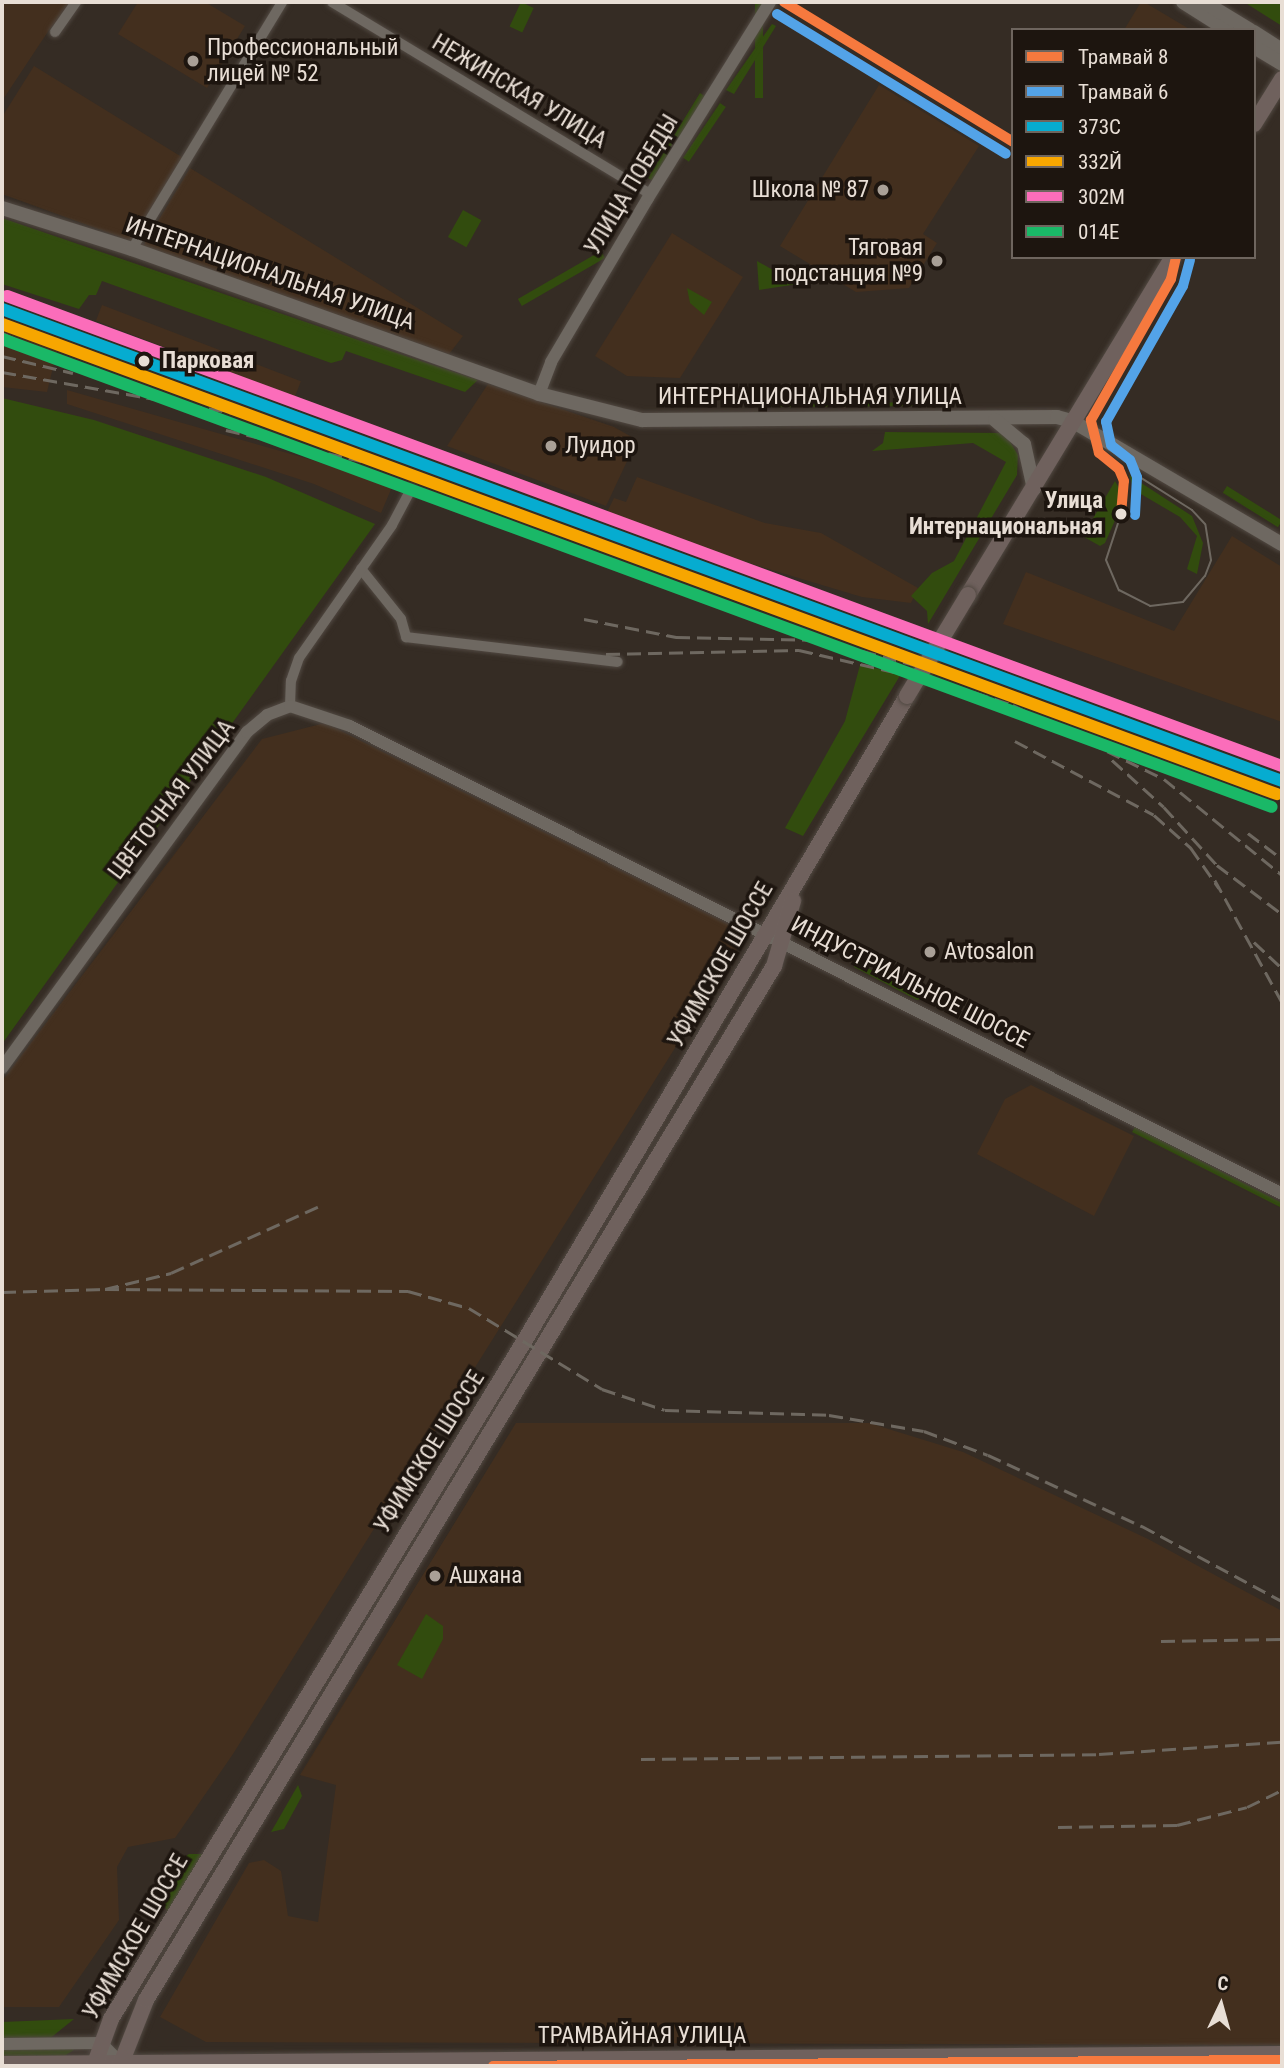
<!DOCTYPE html>
<html>
<head>
<meta charset="utf-8">
<style>
  body { margin:0 }
  #map { position:relative; width:1284px; height:2068px; overflow:hidden; background:#352c24; font-family:"Roboto Condensed",sans-serif }
  div>[style] { position:absolute }
  .built>* { inset:0; background:#432f1e; transform-origin:0 0 }
  .green>* { inset:0; background:#324c0e; transform-origin:0 0 }
  .roads { filter:drop-shadow(0 0 2px #514942) drop-shadow(0 0 2px #514942) }
  .minor>* { height:10px; margin:-5px; padding:0 5px; transform-origin:5px; border-radius:5px; background:#6e6861 }
  .tertiary>* { height:12px; margin:-6px; padding:0 6px; transform-origin:6px; border-radius:6px; background:#6e6861 }
  .secondary>* { height:14px; margin:-7px; padding:0 7px; transform-origin:7px; border-radius:7px; background:#6e6861 }
  .primary>* { height:16px; margin:-8px; padding:0 8px; transform-origin:8px; border-radius:8px; background:#6f615d }
  .tram>* { height:2px; margin:-1px; padding:0 1px; transform-origin:1px; border-radius:1px; background:#6e6860 }
  .rail>* { height:2.5px; margin-top:-1.25px; transform-origin:0; background:repeating-linear-gradient(90deg,#6e6860 0 14px,transparent 0 21px) }
  .bridges { filter:drop-shadow(0 0 2px #514942) drop-shadow(0 0 2px #514942) }
  .primary-bridge>* { height:16px; margin:-8px; padding:0 8px; transform-origin:8px; border-radius:8px; background:#6f615d }
  .rail-1>* { height:12px; margin:-6px; padding:0 6px; transform-origin:6px; border-radius:6px; background:#06acd0 }
  .rail-2>* { height:12px; margin:-6px; padding:0 6px; transform-origin:6px; border-radius:6px; background:#f7a600 }
  .rail-3>* { height:12px; margin:-6px; padding:0 6px; transform-origin:6px; border-radius:6px; background:#fb6dba }
  .rail-4>* { height:12px; margin:-6px; padding:0 6px; transform-origin:6px; border-radius:6px; background:#1ab867 }
  .tram-1>* { height:10px; margin:-5px; padding:0 5px; transform-origin:5px; border-radius:5px; background:#f6793e }
  .tram-2>* { height:10px; margin:-5px; padding:0 5px; transform-origin:5px; border-radius:5px; background:#53a3e8 }
  .dots>* { width:19px; height:19px; translate:-50% -50%; box-sizing:border-box; border:4px solid #1d150f; border-radius:50% }
  span { translate:-50% -50%; white-space:nowrap; text-align:center; line-height:1.15; -webkit-text-stroke:7px #1d150f; paint-order:stroke }
  .poi-label { font-size:23px; color:#e8ded5 }
  .left { translate:0 -50%; text-align:left }
  .right { translate:-100% -50%; text-align:right }
  .street-label { font-size:23px; color:#e8ded5 }
  .stop-label { font-size:23px; color:#e8ded5; font-weight:700 }
  .frame { position:absolute; inset:0; border:4px solid #e8ded5; pointer-events:none }
  .legend { position:absolute; left:1011px; top:28px; width:245px; height:231px; box-sizing:border-box; background:#1d150f; border:2px solid #6e655e; margin:0; padding:9px 12px; list-style:none; font-size:21px; color:#e8ded5 }
  .legend li { display:flex; align-items:center; gap:14px; height:35px }
  .legend b { width:35px; border:2px solid #6e655e }
  .north { position:absolute; left:1186px; top:1970px; width:70px; height:70px; -webkit-text-stroke:5px #1d150f; paint-order:stroke; rotate:5deg; font-size:19px; font-weight:700; line-height:28px; text-align:center; color:#e8ded5 }
  .north::after { content:''; display:block; margin:auto; width:24px; height:32px; background:#e8ded5; clip-path:polygon(50% 0,100% 100%,50% 72%,0 100%) }
</style>
</head>
<body>
<div id="map">
  <div class="built">
    <div style="clip-path:polygon(2px 2px,78px 2px,64px 23px,55px 23px,49px 30px,2px 101px)"></div>
    <div style="clip-path:polygon(138px 2px,205px 2px,245px 26px,207px 88px,118px 34px)"></div>
    <div style="clip-path:polygon(1141px 2px,1144px 2px,1191px 30px,1124px 30px)"></div>
    <div style="clip-path:polygon(34px 66px,185px 159px,134px 242px,2px 194px,2px 117px)"></div>
    <div style="clip-path:polygon(879px 85px,979px 146px,923px 234px,937px 243px,909px 288px,856px 292px,780px 246px)"></div>
    <div style="clip-path:polygon(190px 168px,463px 336px,449px 354px,143px 246px)"></div>
    <div style="clip-path:polygon(672px 233px,743px 277px,680px 378px,627px 376px,595px 356px)"></div>
    <div style="left:102px;top:305px;width:213px;height:17px;rotate:21deg"></div>
    <div style="clip-path:polygon(2px 322px,58px 347px,47px 392px,2px 387px)"></div>
    <div style="clip-path:polygon(488px 384px,614px 427px,637px 440px,606px 506px,447px 446px)"></div>
    <div style="clip-path:polygon(67px 390px,312px 460px,392px 487px,381px 513px,314px 484px,67px 404px)"></div>
    <div style="clip-path:polygon(637px 477px,765px 523px,821px 533px,918px 588px,911px 603px,862px 597px,656px 535px,607px 512px,614px 498px,626px 502px)"></div>
    <div style="clip-path:polygon(1232px 536px,1282px 567px,1282px 722px,1003px 624px,1026px 572px,1174px 631px)"></div>
    <div style="clip-path:polygon(325px 723px,747px 933px,233px 1754px,175px 1838px,128px 1847px,117px 1867px,119px 1920px,59px 2007px,2px 2007px,2px 1081px,262px 739px)"></div>
    <div style="clip-path:polygon(1031px 1085px,1134px 1136px,1094px 1216px,977px 1154px,1005px 1099px)"></div>
    <div style="clip-path:polygon(516px 1423px,869px 1423px,963px 1452px,1148px 1539px,1282px 1611px,1282px 2045px,206px 2042px,160px 2017px,249px 1863px,264px 1860px,281px 1871px,288px 1916px,318px 1922px,336px 1785px,300px 1775px)"></div>
  </div>
  <div class="green">
    <div style="left:521px;top:2px;width:14px;height:27px;rotate:25deg"></div>
    <div style="left:755px;top:2px;width:8px;height:96px"></div>
    <div style="clip-path:polygon(1244px 2px,1282px 2px,1282px 26px)"></div>
    <div style="clip-path:polygon(772px 24px,776px 26px,734px 94px,726px 90px)"></div>
    <div style="clip-path:polygon(700px 93px,706px 97px,682px 137px,675px 138px,655px 182px,648px 178px)"></div>
    <div style="left:720px;top:103px;width:7px;height:66px;rotate:34deg"></div>
    <div style="left:463px;top:210px;width:21px;height:31px;rotate:29deg"></div>
    <div style="clip-path:polygon(2px 218px,367px 343px,478px 380px,465px 392px,346px 351px,342px 360px,331px 363px,102px 281px,96px 295px,89px 295px,79px 309px,2px 284px)"></div>
    <div style="left:601px;top:251px;width:8px;height:96px;rotate:60deg"></div>
    <div style="clip-path:polygon(757px 261px,798px 284px,759px 290px)"></div>
    <div style="clip-path:polygon(687px 288px,712px 302px,704px 315px,690px 303px)"></div>
    <div style="clip-path:polygon(2px 398px,94px 420px,266px 477px,375px 524px,2px 1044px)"></div>
    <div style="clip-path:polygon(928px 402px,925px 406px,758px 407px,758px 404px)"></div>
    <div style="clip-path:polygon(885px 432px,1005px 433px,1018px 455px,1017px 475px,928px 624px,927px 611px,911px 596px,932px 573px,954px 561px,1006px 462px,973px 443px,872px 451px,883px 443px)"></div>
    <div style="clip-path:polygon(1129px 475px,1192px 516px,1203px 543px,1197px 574px,1187px 569px,1197px 536px,1180px 517px,1134px 490px)"></div>
    <div style="clip-path:polygon(1115px 481px,1122px 493px,1117px 516px,1105px 543px,1100px 546px,1084px 537px,1085px 532px)"></div>
    <div style="left:1227px;top:486px;width:65px;height:8px;rotate:32deg"></div>
    <div style="clip-path:polygon(860px 665px,901px 674px,803px 836px,785px 828px,845px 721px)"></div>
    <div style="clip-path:polygon(854px 961px,924px 998px,917px 1000px,854px 967px)"></div>
    <div style="clip-path:polygon(1135px 1127px,1282px 1203px,1282px 1208px,1132px 1132px)"></div>
    <div style="clip-path:polygon(426px 1614px,443px 1626px,443px 1639px,422px 1679px,397px 1665px)"></div>
    <div style="clip-path:polygon(298px 1785px,302px 1796px,284px 1829px,271px 1832px)"></div>
    <div style="clip-path:polygon(189px 1854px,203px 1854px,168px 1912px,158px 1896px,179px 1861px)"></div>
    <div style="clip-path:polygon(74px 2019px,48px 2040px,2px 2040px,2px 2022px)"></div>
    <div style="clip-path:polygon(2px 2050px,73px 2048px,74px 2050px,64px 2056px,2px 2058px)"></div>
  </div>
  <div class="roads">
    <div class="minor">
      <div style="left:332px;top:2px;width:371px;rotate:31.1deg"></div>
      <div style="left:55px;top:32px;width:37px;rotate:-55deg"></div>
      <div style="left:132px;top:249px;width:289px;rotate:-58.7deg"></div>
      <div style="left:361px;top:569px;width:64px;rotate:51.3deg"></div>
      <div style="left:401px;top:619px;width:19px;rotate:74deg"></div>
      <div style="left:406px;top:637px;width:213px;rotate:6.7deg"></div>
      <div style="left:290px;top:706px;width:25px;rotate:-88deg"></div>
      <div style="left:291px;top:681px;width:24px;rotate:-71deg"></div>
      <div style="left:299px;top:658px;width:162px;rotate:-55deg"></div>
      <div style="left:392px;top:525px;width:40px;rotate:-62deg"></div>
    </div>
    <div class="tertiary">
      <div style="left:539px;top:394px;width:34px;rotate:-69deg"></div>
      <div style="left:551px;top:362px;width:191px;rotate:-59.4deg"></div>
      <div style="left:648px;top:198px;width:231px;rotate:-58.1deg"></div>
      <div style="left:2px;top:1068px;width:416px;rotate:-53.9deg"></div>
      <div style="left:247px;top:732px;width:26px;rotate:-40deg"></div>
      <div style="left:267px;top:715px;width:25px;rotate:-21deg"></div>
      <div style="left:290px;top:706px;width:63px;rotate:18.4deg"></div>
      <div style="left:350px;top:726px;width:1043px;rotate:26.66deg"></div>
      <div style="left:2px;top:2044px;width:99px;rotate:-0.6deg"></div>
      <div style="left:101px;top:2043px;width:28px;rotate:45deg"></div>
    </div>
    <div class="secondary">
      <div style="left:1183px;top:2px;width:52px;rotate:32.5deg"></div>
      <div style="left:1204px;top:2px;width:54px;rotate:31.3deg"></div>
      <div style="left:1254px;top:32px;width:33px;rotate:33deg"></div>
      <div style="left:1254px;top:47px;width:33px;rotate:31deg"></div>
      <div style="left:2px;top:208px;width:136px;rotate:17.5deg"></div>
      <div style="left:132px;top:249px;width:432px;rotate:19.6deg"></div>
      <div style="left:539px;top:394px;width:106px;rotate:14.2deg"></div>
      <div style="left:642px;top:420px;width:415px;rotate:-0.4deg"></div>
      <div style="left:1057px;top:417px;width:16px;rotate:15deg"></div>
      <div style="left:1072px;top:421px;width:243px;rotate:30.4deg"></div>
      <div style="left:995px;top:420px;width:38px;rotate:40deg"></div>
      <div style="left:1024px;top:444px;width:46px;rotate:77.5deg"></div>
    </div>
    <div class="primary">
      <div style="left:1254px;top:124px;width:53px;rotate:-58.1deg"></div>
      <div style="left:968px;top:595px;width:395px;rotate:-58.8deg"></div>
      <div style="left:2px;top:2064px;width:1280px;rotate:-0.45deg"></div>
      <div style="left:94px;top:2066px;width:50px;rotate:-70.1deg"></div>
      <div style="left:111px;top:2019px;width:795px;rotate:-58.63deg"></div>
      <div style="left:525px;top:1340px;width:749px;rotate:-59.32deg"></div>
      <div style="left:120px;top:2066px;width:71px;rotate:-68.5deg"></div>
      <div style="left:146px;top:2000px;width:1210px;rotate:-58.73deg"></div>
      <div style="left:774px;top:966px;width:68px;rotate:-73.7deg"></div>
    </div>
  </div>
  <div class="tram">
    <div style="left:1121px;top:514px;width:48px;rotate:108.1deg"></div>
    <div style="left:1106px;top:560px;width:33px;rotate:67deg"></div>
    <div style="left:1119px;top:590px;width:35px;rotate:27deg"></div>
    <div style="left:1150px;top:606px;width:33px;rotate:-7deg"></div>
    <div style="left:1183px;top:602px;width:34px;rotate:-50deg"></div>
    <div style="left:1205px;top:576px;width:17px;rotate:-69deg"></div>
    <div style="left:1211px;top:560px;width:36px;rotate:-99deg"></div>
    <div style="left:1205px;top:524px;width:19px;rotate:-133deg"></div>
    <div style="left:1192px;top:510px;width:64px;rotate:-147.8deg"></div>
  </div>
  <div class="rail">
    <div style="left:2px;top:333px;width:126px;rotate:24.3deg"></div>
    <div style="left:2px;top:356px;width:73px;rotate:13.5deg"></div>
    <div style="left:2px;top:372px;width:236px;rotate:10deg"></div>
    <div style="left:234px;top:413px;width:116px;rotate:17deg"></div>
    <div style="left:345px;top:447px;width:570px;rotate:20.12deg"></div>
    <div style="left:226px;top:430px;width:139px;rotate:12.9deg"></div>
    <div style="left:584px;top:619px;width:94px;rotate:11.1deg"></div>
    <div style="left:676px;top:637px;width:146px;rotate:1.2deg"></div>
    <div style="left:822px;top:640px;width:104px;rotate:15.1deg"></div>
    <div style="left:606px;top:654px;width:193px;rotate:-1.2deg"></div>
    <div style="left:799px;top:650px;width:160px;rotate:13deg"></div>
    <div style="left:955px;top:686px;width:61px;rotate:18.1deg"></div>
    <div style="left:1013px;top:705px;width:168px;rotate:26.1deg"></div>
    <div style="left:1164px;top:779px;width:152px;rotate:39.1deg"></div>
    <div style="left:1015px;top:741px;width:157px;rotate:28deg"></div>
    <div style="left:1154px;top:815px;width:50px;rotate:41.7deg"></div>
    <div style="left:1191px;top:848px;width:49px;rotate:55deg"></div>
    <div style="left:1112px;top:760px;width:70px;rotate:42.1deg"></div>
    <div style="left:1164px;top:807px;width:79px;rotate:47.6deg"></div>
    <div style="left:1217px;top:865px;width:81px;rotate:37deg"></div>
    <div style="left:1248px;top:833px;width:43px;rotate:37.4deg"></div>
    <div style="left:1215px;top:880px;width:139px;rotate:61.2deg"></div>
    <div style="left:1254px;top:942px;width:38px;rotate:43deg"></div>
    <div style="left:105px;top:1289px;width:303px;rotate:0.4deg"></div>
    <div style="left:408px;top:1291px;width:63px;rotate:15.6deg"></div>
    <div style="left:469px;top:1308px;width:156px;rotate:31.3deg"></div>
    <div style="left:602px;top:1389px;width:66px;rotate:18.4deg"></div>
    <div style="left:665px;top:1410px;width:164px;rotate:1.7deg"></div>
    <div style="left:829px;top:1415px;width:96px;rotate:9.6deg"></div>
    <div style="left:924px;top:1431px;width:68px;rotate:20.6deg"></div>
    <div style="left:988px;top:1455px;width:170px;rotate:24.8deg"></div>
    <div style="left:1142px;top:1526px;width:159px;rotate:28.2deg"></div>
    <div style="left:2px;top:1292px;width:103px;rotate:-1.7deg"></div>
    <div style="left:105px;top:1289px;width:68px;rotate:-13.6deg"></div>
    <div style="left:171px;top:1273px;width:168px;rotate:-24.3deg"></div>
    <div style="left:1161px;top:1641px;width:121px;rotate:-0.9deg"></div>
    <div style="left:641px;top:1759px;width:458px;rotate:-0.6deg"></div>
    <div style="left:1099px;top:1754px;width:183px;rotate:-3.8deg"></div>
    <div style="left:1058px;top:1827px;width:119px;rotate:-1deg"></div>
    <div style="left:1177px;top:1825px;width:72px;rotate:-14.4deg"></div>
    <div style="left:1247px;top:1807px;width:39px;rotate:-26deg"></div>
  </div>
  <div class="bridges">
    <div class="primary-bridge">
      <div style="left:907px;top:696px;width:118px;rotate:-58.9deg"></div>
    </div>
  </div>
  <div class="rail-1">
    <div style="left:2px;top:309px;width:1364px;rotate:20.24deg"></div>
  </div>
  <div class="rail-2">
    <div style="left:2px;top:324px;width:1359px;rotate:20.24deg"></div>
  </div>
  <div class="rail-3">
    <div style="left:7px;top:296px;width:1359px;rotate:20.24deg"></div>
  </div>
  <div class="rail-4">
    <div style="left:2px;top:339px;width:1353px;rotate:20.23deg"></div>
  </div>
  <div class="tram-1">
    <div style="left:784px;top:2px;width:268px;rotate:31.4deg"></div>
    <div style="left:1121px;top:514px;width:33px;rotate:-85deg"></div>
    <div style="left:1124px;top:481px;width:13px;rotate:-113deg"></div>
    <div style="left:1119px;top:469px;width:26px;rotate:-141deg"></div>
    <div style="left:1099px;top:453px;width:34px;rotate:-104deg"></div>
    <div style="left:1091px;top:420px;width:162px;rotate:-60.4deg"></div>
    <div style="left:1171px;top:279px;width:23px;rotate:-77deg"></div>
    <div style="left:493px;top:2066px;width:789px;rotate:-0.44deg"></div>
  </div>
  <div class="tram-2">
    <div style="left:777px;top:14px;width:268px;rotate:31.4deg"></div>
    <div style="left:1135px;top:515px;width:38px;rotate:-87deg"></div>
    <div style="left:1137px;top:477px;width:18px;rotate:-112deg"></div>
    <div style="left:1130px;top:460px;width:24px;rotate:-142deg"></div>
    <div style="left:1111px;top:445px;width:24px;rotate:-102deg"></div>
    <div style="left:1106px;top:422px;width:156px;rotate:-60.5deg"></div>
    <div style="left:1183px;top:286px;width:27px;rotate:-75deg"></div>
  </div>
  <div class="dots">
    <div style="left:193px;top:61px;background:#a9a097"></div>
    <div style="left:883px;top:190px;background:#a9a097"></div>
    <div style="left:937px;top:261px;background:#a9a097"></div>
    <div style="left:144px;top:361px;background:#e8ded5"></div>
    <div style="left:551px;top:446px;background:#a9a097"></div>
    <div style="left:1121px;top:514px;background:#e8ded5"></div>
    <div style="left:930px;top:952px;background:#a9a097"></div>
    <div style="left:435px;top:1576px;background:#a9a097"></div>
  </div>
  <div class="poi-label">
    <span class="left" style="left:207px;top:61px">Профессиональный<br>лицей № 52</span>
    <span class="right" style="left:869px;top:190px">Школа № 87</span>
    <span class="right" style="left:923px;top:261px">Тяговая<br>подстанция №9</span>
    <span class="left" style="left:565px;top:446px">Луидор</span>
    <span class="left" style="left:944px;top:952px">Avtosalon</span>
    <span class="left" style="left:449px;top:1576px">Ашхана</span>
  </div>
  <div class="street-label">
    <span style="left:519px;top:92px;rotate:31deg">НЕЖИНСКАЯ УЛИЦА</span>
    <span style="left:632px;top:185px;rotate:-59deg">УЛИЦА ПОБЕДЫ</span>
    <span style="left:270px;top:274px;rotate:19deg">ИНТЕРНАЦИОНАЛЬНАЯ УЛИЦА</span>
    <span style="left:810px;top:397px">ИНТЕРНАЦИОНАЛЬНАЯ УЛИЦА</span>
    <span style="left:172px;top:800px;rotate:-53deg">ЦВЕТОЧНАЯ УЛИЦА</span>
    <span style="left:721px;top:965px;rotate:-60deg">УФИМСКОЕ ШОССЕ</span>
    <span style="left:910px;top:983px;rotate:27deg">ИНДУСТРИАЛЬНОЕ ШОССЕ</span>
    <span style="left:430px;top:1452px;rotate:-58deg">УФИМСКОЕ ШОССЕ</span>
    <span style="left:136px;top:1937px;rotate:-60deg">УФИМСКОЕ ШОССЕ</span>
    <span style="left:642px;top:2036px">ТРАМВАЙНАЯ УЛИЦА</span>
  </div>
  <div class="stop-label">
    <span class="left" style="left:162px;top:361px">Парковая</span>
    <span class="right" style="left:1103px;top:514px">Улица<br>Интернациональная</span>
  </div>
  <div class="frame"></div>
  <ul class="legend">
  <li><b style="height:9px;background:#f6793e"></b>Трамвай 8</li>
  <li><b style="height:9px;background:#53a3e8"></b>Трамвай 6</li>
  <li><b style="height:9px;background:#06acd0"></b>373C</li>
  <li><b style="height:9px;background:#f7a600"></b>332Й</li>
  <li><b style="height:9px;background:#fb6dba"></b>302М</li>
  <li><b style="height:9px;background:#1ab867"></b>014Е</li>
  </ul>
  <div class="north">С</div>
</div>
</body>
</html>
